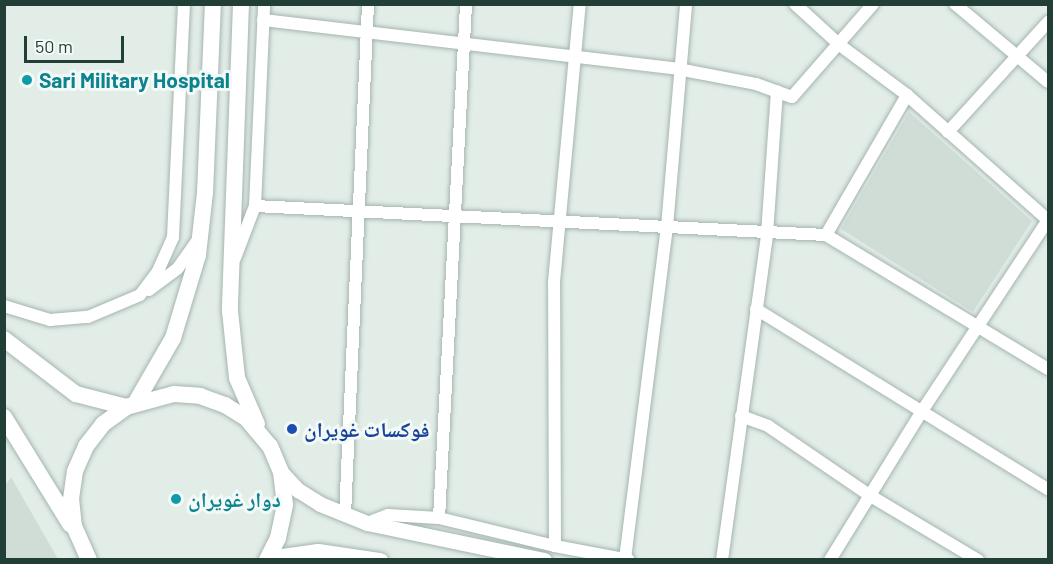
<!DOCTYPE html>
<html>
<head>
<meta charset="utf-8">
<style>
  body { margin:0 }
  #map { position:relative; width:1053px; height:564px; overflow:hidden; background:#e2ede8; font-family:Barlow,"Noto Naskh Arabic",sans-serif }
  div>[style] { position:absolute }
  .built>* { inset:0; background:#d0ddd7 }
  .roads { filter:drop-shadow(0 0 2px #a5b5af) drop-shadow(0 0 2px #a5b5af) }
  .minor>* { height:12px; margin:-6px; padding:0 6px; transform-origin:6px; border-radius:6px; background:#fff }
  .tertiary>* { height:15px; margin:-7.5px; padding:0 7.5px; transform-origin:7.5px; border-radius:7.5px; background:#fff }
  .secondary>* { height:16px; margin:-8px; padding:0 8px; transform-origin:8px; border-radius:8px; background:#fff }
  .dots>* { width:16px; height:16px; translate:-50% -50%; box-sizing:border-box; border:3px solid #f3f9f6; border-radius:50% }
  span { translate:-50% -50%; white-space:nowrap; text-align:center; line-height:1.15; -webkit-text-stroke:6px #f3f9f6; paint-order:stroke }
  .culture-label { font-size:21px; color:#0d838f; font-weight:700 }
  .left { translate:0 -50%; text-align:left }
  .transit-label { font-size:21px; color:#164399; font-weight:700 }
  .frame { position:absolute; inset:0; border:6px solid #223f37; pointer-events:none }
  .scale { position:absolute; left:24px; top:36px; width:100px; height:27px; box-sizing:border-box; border:3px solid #223f37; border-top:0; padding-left:8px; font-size:18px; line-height:21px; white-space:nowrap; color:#223f37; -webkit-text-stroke:4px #f3f9f6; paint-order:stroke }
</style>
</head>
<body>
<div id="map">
  <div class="built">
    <div style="clip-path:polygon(909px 112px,1032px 221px,973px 312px,841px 229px)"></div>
    <div style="clip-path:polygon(11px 477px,58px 559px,5px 559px,5px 486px)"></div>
  </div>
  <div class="roads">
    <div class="minor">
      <div style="left:795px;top:4px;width:62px;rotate:42.4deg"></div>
      <div style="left:841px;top:46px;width:82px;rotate:36.6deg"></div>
      <div style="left:907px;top:95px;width:188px;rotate:41.6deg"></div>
      <div style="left:955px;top:4px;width:121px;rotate:40deg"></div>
      <div style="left:263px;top:20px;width:418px;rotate:6.7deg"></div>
      <div style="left:678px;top:69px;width:79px;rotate:10.9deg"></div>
      <div style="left:756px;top:84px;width:38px;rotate:20deg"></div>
      <div style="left:792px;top:97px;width:123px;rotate:-48.9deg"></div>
      <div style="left:948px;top:132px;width:149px;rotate:-47.7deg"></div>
      <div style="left:255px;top:206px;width:572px;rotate:2.91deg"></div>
      <div style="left:826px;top:235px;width:259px;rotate:31.1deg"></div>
      <div style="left:826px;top:235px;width:162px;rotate:-59.9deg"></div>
      <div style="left:235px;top:258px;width:56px;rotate:-69deg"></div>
      <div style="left:255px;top:206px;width:202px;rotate:-87.4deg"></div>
      <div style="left:149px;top:290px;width:36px;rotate:-37deg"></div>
      <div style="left:178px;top:268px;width:35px;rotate:-55deg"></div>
      <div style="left:4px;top:306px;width:48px;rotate:16.9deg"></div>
      <div style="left:50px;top:320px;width:38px;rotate:-5deg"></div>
      <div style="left:88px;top:317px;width:56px;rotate:-22.9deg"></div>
      <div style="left:140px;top:295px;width:30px;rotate:-53deg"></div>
      <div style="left:158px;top:271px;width:37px;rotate:-66deg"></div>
      <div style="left:173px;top:237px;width:233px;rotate:-87.3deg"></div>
      <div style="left:756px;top:309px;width:343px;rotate:31.7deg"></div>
      <div style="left:741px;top:416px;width:29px;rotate:20deg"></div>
      <div style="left:768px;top:426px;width:122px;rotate:34.3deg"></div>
      <div style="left:869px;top:495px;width:127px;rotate:30.8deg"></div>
      <div style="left:345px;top:515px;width:512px;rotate:-87.42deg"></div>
      <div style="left:439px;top:518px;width:515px;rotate:-86.99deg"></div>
      <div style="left:367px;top:523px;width:22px;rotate:-21deg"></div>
      <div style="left:388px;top:515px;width:51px;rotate:3.4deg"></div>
      <div style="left:439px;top:518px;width:119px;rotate:13.6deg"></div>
      <div style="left:555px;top:546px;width:75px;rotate:10.7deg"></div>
      <div style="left:555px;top:546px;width:264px;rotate:-90.2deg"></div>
      <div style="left:554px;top:282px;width:279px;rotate:-84.7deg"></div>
      <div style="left:625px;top:559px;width:335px;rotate:-82.8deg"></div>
      <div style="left:667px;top:227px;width:224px;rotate:-85.1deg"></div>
      <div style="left:722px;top:560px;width:329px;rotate:-82.1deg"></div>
      <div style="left:767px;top:234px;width:143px;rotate:-86deg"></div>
      <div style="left:830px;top:560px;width:175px;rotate:-58.3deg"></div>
      <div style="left:922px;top:411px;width:229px;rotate:-56.6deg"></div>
    </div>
    <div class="tertiary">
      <div style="left:281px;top:472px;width:25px;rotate:47deg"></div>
      <div style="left:298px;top:490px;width:26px;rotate:32deg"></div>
      <div style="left:320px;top:504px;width:51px;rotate:22deg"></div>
      <div style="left:367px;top:523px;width:181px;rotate:11.8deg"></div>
      <div style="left:268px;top:558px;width:50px;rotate:-8deg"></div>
      <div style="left:318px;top:551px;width:63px;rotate:8.3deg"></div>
    </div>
    <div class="secondary">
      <div style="left:241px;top:4px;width:307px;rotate:92.1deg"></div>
      <div style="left:230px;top:311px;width:67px;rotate:84deg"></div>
      <div style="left:237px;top:378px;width:50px;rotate:66.5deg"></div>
      <div style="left:4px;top:339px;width:91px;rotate:37.4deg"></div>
      <div style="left:76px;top:394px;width:52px;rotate:14.6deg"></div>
      <div style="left:136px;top:402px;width:74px;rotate:-60deg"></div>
      <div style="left:173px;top:338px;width:87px;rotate:-73.2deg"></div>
      <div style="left:198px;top:255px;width:62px;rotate:-83.6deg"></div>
      <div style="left:205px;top:193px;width:189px;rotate:-87.6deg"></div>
      <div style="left:4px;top:417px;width:126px;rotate:58.3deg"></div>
      <div style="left:89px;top:560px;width:36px;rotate:-114deg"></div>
      <div style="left:74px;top:527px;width:28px;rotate:-96deg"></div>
      <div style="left:71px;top:499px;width:28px;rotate:-82deg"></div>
      <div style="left:75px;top:471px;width:27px;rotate:-66deg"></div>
      <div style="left:86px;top:446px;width:28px;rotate:-52deg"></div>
      <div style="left:103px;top:424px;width:29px;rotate:-36deg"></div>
      <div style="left:126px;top:407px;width:50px;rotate:-15.2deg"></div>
      <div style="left:174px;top:394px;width:26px;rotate:4deg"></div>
      <div style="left:200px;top:396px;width:27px;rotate:20deg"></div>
      <div style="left:225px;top:405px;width:26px;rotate:32deg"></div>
      <div style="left:247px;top:419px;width:35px;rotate:50deg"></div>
      <div style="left:270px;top:446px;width:28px;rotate:67deg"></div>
      <div style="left:281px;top:472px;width:33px;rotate:83deg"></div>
      <div style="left:285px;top:505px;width:34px;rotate:102deg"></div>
      <div style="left:278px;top:538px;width:25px;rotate:117deg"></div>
    </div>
  </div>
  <div class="dots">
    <div style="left:27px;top:80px;background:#0f9aa8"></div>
    <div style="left:292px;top:429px;background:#1a4fb4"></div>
    <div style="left:176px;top:499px;background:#0f9aa8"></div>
  </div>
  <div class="culture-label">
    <span class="left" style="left:39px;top:80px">Sari Military Hospital</span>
    <span class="left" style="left:188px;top:499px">دوار غويران</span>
  </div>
  <div class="transit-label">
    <span class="left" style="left:304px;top:429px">فوكسات غويران</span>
  </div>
  <div class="frame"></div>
  <div class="scale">50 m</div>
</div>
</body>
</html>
